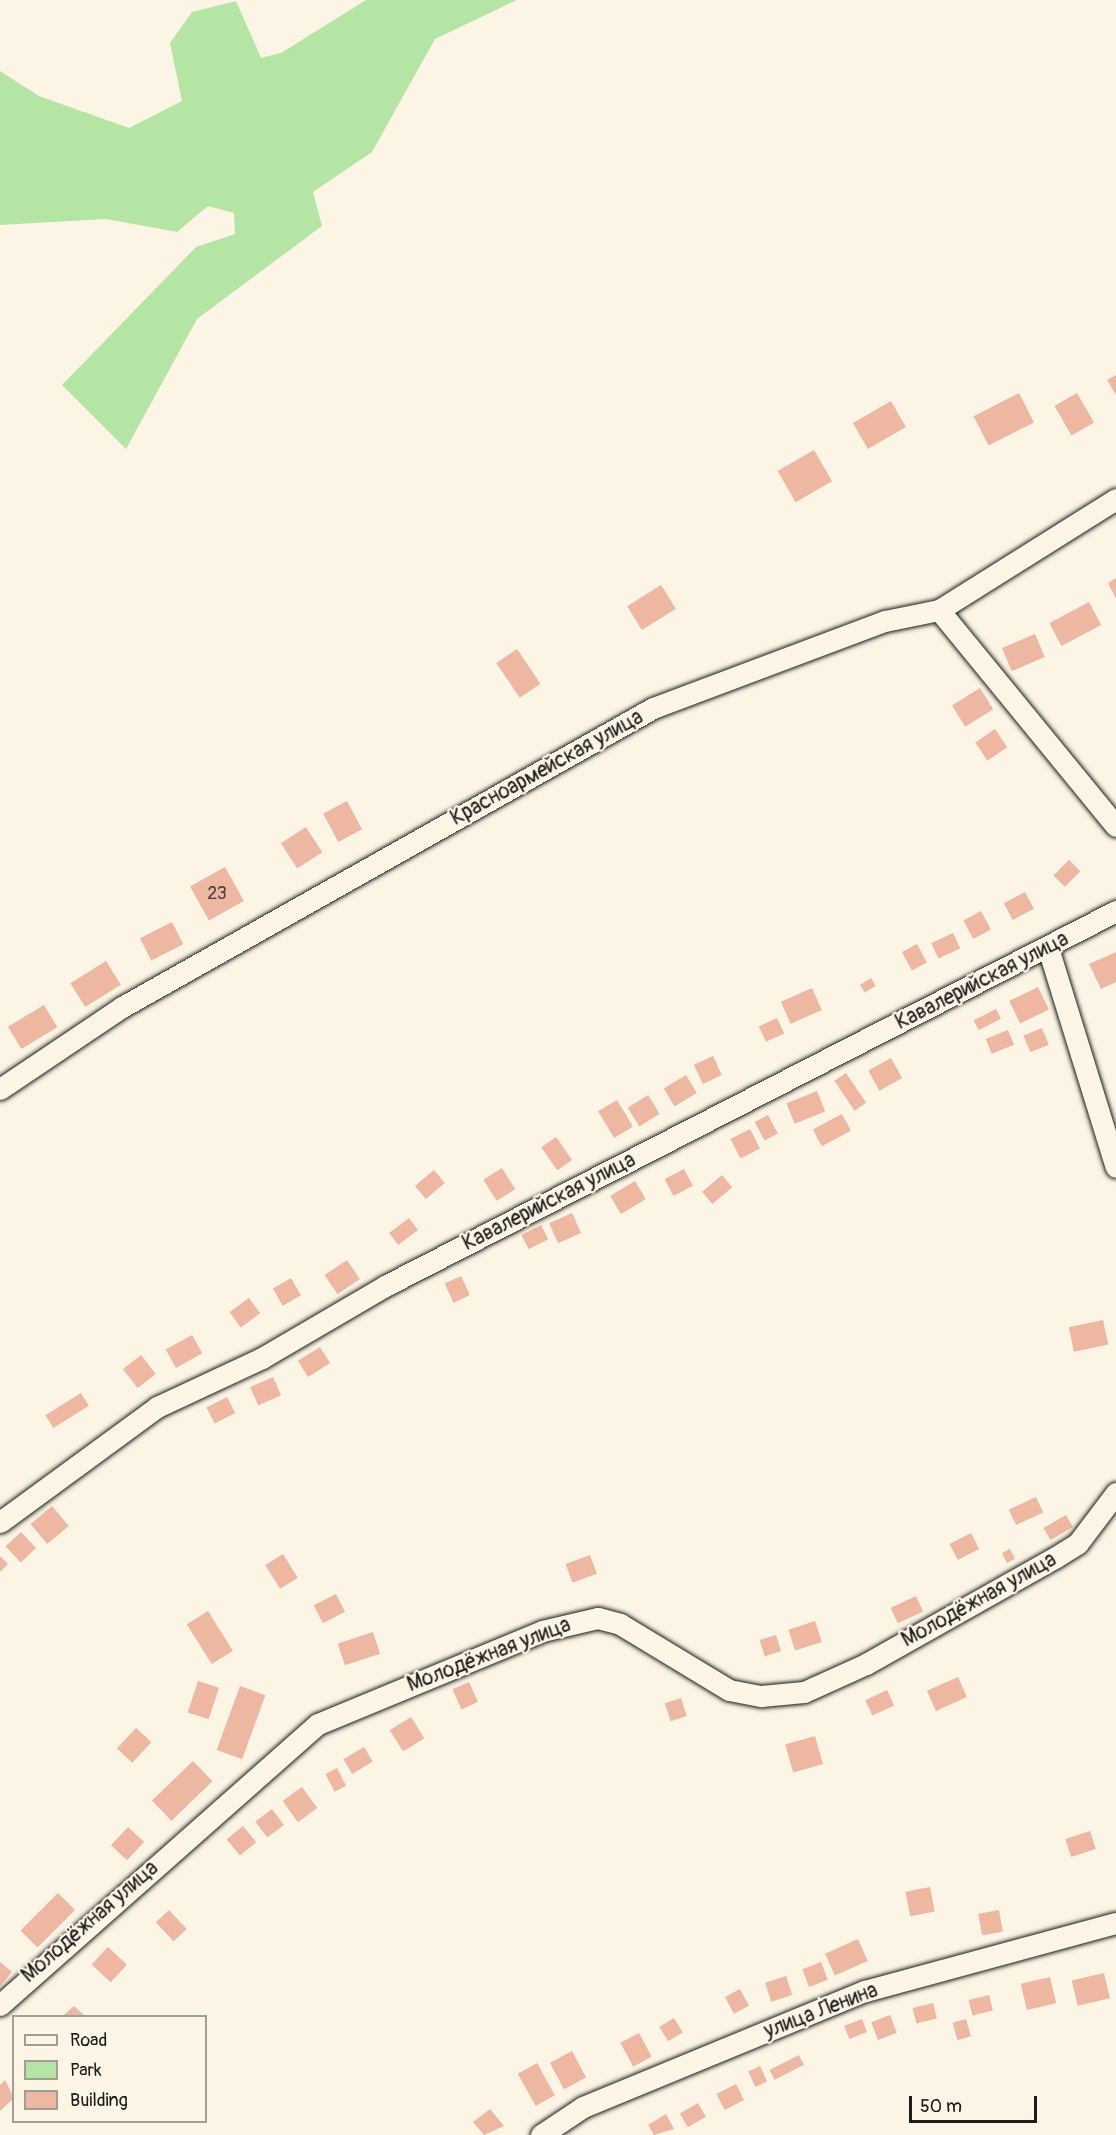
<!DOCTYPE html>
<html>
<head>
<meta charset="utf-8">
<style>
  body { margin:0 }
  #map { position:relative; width:1116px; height:2135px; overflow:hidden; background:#fcf5e5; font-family:Pangolin,sans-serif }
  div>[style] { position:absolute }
  .green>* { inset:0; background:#b5e5a4 }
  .building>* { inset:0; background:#edb7a1; transform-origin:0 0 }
  .roads { filter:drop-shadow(0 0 2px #1c1c1c) drop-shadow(0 0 2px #1c1c1c) }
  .minor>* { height:21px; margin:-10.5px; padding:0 10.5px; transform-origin:10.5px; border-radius:10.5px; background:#fcf5e5 }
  span { translate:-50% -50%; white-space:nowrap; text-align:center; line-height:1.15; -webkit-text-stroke:4.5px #fcf5e5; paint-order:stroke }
  .number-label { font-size:18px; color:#50433d }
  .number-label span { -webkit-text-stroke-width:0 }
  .street-label { font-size:21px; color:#1c1c1c }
  .legend { position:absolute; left:12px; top:2015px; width:195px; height:108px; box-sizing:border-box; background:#fcf5e5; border:2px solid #a29e95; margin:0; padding:8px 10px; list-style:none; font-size:18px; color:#1c1c1c }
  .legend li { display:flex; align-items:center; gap:12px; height:30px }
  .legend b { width:30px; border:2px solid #a29e95 }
  .scale { position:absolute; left:909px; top:2096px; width:128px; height:27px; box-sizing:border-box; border:3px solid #1c1c1c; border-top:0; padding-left:8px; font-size:18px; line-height:21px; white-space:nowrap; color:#1c1c1c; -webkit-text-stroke:4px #fcf5e5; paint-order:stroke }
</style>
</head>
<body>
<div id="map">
  <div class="green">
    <div style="clip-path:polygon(366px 0,517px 0,435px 39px,372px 152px,313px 192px,322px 226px,197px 319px,126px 449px,62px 385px,196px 247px,235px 234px,234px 213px,208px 206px,177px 232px,106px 219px,0 225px,0 71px,39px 96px,129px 128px,182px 101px,170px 43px,192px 12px,236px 1px,261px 58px,281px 53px)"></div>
  </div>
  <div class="building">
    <div style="clip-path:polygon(1116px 375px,1116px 395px,1107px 380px)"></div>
    <div style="left:1019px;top:393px;width:33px;height:51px;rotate:63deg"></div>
    <div style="left:1077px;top:393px;width:34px;height:26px;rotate:60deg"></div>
    <div style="left:891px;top:401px;width:30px;height:44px;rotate:60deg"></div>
    <div style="left:814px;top:450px;width:36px;height:42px;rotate:60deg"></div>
    <div style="clip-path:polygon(1116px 578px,1116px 599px,1108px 583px)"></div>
    <div style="left:661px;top:585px;width:28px;height:40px;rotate:58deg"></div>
    <div style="left:1089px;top:602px;width:26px;height:45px;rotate:62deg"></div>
    <div style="left:1035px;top:634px;width:25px;height:36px;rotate:67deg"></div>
    <div style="left:517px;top:649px;width:42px;height:25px;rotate:56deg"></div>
    <div style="left:980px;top:688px;width:25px;height:33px;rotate:58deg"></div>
    <div style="left:995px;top:729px;width:22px;height:24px;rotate:56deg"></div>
    <div style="left:347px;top:801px;width:32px;height:27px;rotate:62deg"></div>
    <div style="left:306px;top:827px;width:30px;height:30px;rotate:57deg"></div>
    <div style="left:1069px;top:860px;width:16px;height:22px;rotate:45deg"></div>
    <div style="left:225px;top:867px;width:39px;height:40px;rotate:61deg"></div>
    <div style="left:1025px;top:892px;width:19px;height:24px;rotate:62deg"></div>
    <div style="left:981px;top:911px;width:21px;height:20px;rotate:62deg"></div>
    <div style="left:172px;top:922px;width:25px;height:36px;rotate:63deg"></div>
    <div style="left:953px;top:933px;width:17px;height:24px;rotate:65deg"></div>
    <div style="left:917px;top:944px;width:21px;height:17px;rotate:62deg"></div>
    <div style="clip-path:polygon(1116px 952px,1116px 982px,1101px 989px,1089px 964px)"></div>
    <div style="left:106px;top:961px;width:28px;height:42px;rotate:58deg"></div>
    <div style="left:871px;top:978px;width:9px;height:13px;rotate:58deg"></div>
    <div style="left:1038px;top:987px;width:25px;height:32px;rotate:64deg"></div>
    <div style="left:812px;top:988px;width:24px;height:34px;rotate:66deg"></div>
    <div style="left:44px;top:1005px;width:26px;height:42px;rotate:59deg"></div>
    <div style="left:996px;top:1009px;width:11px;height:25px;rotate:63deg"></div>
    <div style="left:777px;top:1018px;width:17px;height:20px;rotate:65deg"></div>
    <div style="left:1042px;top:1028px;width:18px;height:20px;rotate:68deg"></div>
    <div style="left:1008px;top:1030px;width:16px;height:24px;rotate:68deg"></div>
    <div style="left:713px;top:1056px;width:21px;height:21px;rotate:65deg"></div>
    <div style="left:891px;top:1058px;width:23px;height:26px;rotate:61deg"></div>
    <div style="left:846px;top:1073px;width:36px;height:14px;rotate:56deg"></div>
    <div style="left:686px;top:1075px;width:21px;height:26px;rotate:59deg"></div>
    <div style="left:817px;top:1091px;width:22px;height:33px;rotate:68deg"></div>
    <div style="left:648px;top:1095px;width:22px;height:24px;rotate:58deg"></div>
    <div style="left:617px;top:1100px;width:31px;height:22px;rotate:59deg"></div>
    <div style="left:842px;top:1114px;width:19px;height:33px;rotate:62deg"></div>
    <div style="left:768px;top:1115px;width:21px;height:15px;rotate:62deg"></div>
    <div style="left:750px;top:1129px;width:22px;height:22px;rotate:63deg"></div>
    <div style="left:556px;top:1137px;width:28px;height:18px;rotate:55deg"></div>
    <div style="left:502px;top:1168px;width:25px;height:22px;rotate:58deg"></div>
    <div style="left:684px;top:1169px;width:19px;height:22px;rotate:62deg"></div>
    <div style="left:434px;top:1170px;width:17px;height:25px;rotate:50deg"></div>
    <div style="left:722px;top:1175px;width:16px;height:26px;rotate:50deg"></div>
    <div style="left:635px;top:1181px;width:21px;height:29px;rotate:59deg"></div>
    <div style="left:572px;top:1213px;width:22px;height:25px;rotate:66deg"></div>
    <div style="left:409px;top:1218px;width:15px;height:25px;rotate:53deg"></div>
    <div style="left:541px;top:1225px;width:16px;height:22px;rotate:63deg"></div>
    <div style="left:347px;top:1260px;width:23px;height:27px;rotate:56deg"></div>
    <div style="left:461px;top:1276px;width:21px;height:18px;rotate:65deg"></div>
    <div style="left:291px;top:1278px;width:20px;height:21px;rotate:60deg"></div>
    <div style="left:249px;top:1298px;width:19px;height:24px;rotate:54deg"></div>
    <div style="left:1103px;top:1320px;width:25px;height:35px;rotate:78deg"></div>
    <div style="left:192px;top:1335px;width:21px;height:30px;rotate:61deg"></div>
    <div style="left:320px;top:1347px;width:19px;height:26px;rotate:58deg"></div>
    <div style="left:141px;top:1355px;width:24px;height:23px;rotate:52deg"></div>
    <div style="left:273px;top:1377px;width:20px;height:25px;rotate:66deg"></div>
    <div style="left:81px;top:1393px;width:15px;height:42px;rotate:58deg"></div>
    <div style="left:227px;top:1397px;width:18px;height:23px;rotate:63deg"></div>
    <div style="left:1036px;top:1497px;width:17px;height:30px;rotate:65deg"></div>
    <div style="left:52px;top:1506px;width:26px;height:28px;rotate:50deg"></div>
    <div style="left:1066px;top:1515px;width:14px;height:26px;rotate:60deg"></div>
    <div style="left:21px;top:1532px;width:22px;height:21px;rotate:47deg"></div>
    <div style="left:971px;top:1533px;width:18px;height:24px;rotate:63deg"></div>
    <div style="left:1010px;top:1549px;width:11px;height:9px;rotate:63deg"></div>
    <div style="left:283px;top:1554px;width:28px;height:21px;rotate:58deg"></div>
    <div style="left:590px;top:1555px;width:20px;height:26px;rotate:70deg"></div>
    <div style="clip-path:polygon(0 1556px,8px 1564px,0 1572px)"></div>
    <div style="left:336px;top:1594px;width:20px;height:25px;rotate:63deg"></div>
    <div style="left:916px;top:1596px;width:17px;height:28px;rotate:65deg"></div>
    <div style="left:208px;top:1611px;width:47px;height:25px;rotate:58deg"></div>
    <div style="left:815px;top:1621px;width:22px;height:28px;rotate:72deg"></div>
    <div style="left:373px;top:1632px;width:23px;height:37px;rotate:72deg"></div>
    <div style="left:776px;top:1635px;width:17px;height:17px;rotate:73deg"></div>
    <div style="left:958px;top:1677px;width:22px;height:34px;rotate:66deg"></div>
    <div style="left:198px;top:1681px;width:22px;height:33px;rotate:18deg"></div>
    <div style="left:469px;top:1682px;width:22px;height:18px;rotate:66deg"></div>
    <div style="left:240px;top:1686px;width:27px;height:68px;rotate:20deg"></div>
    <div style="left:887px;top:1690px;width:17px;height:24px;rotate:65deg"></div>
    <div style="left:681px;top:1698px;width:19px;height:17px;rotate:72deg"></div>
    <div style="left:411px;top:1717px;width:25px;height:25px;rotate:58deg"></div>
    <div style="left:136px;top:1728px;width:21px;height:28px;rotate:43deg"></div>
    <div style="left:815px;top:1736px;width:29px;height:31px;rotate:74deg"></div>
    <div style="left:364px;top:1747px;width:17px;height:24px;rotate:59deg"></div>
    <div style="left:193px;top:1761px;width:28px;height:57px;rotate:46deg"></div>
    <div style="left:337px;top:1768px;width:20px;height:13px;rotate:63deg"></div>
    <div style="left:302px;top:1787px;width:26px;height:24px;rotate:54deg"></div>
    <div style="left:272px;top:1809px;width:20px;height:21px;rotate:53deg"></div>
    <div style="left:243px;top:1826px;width:21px;height:21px;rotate:51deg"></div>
    <div style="left:128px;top:1827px;width:22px;height:25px;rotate:43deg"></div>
    <div style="left:1090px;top:1831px;width:19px;height:26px;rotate:72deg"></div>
    <div style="left:930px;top:1887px;width:25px;height:25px;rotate:79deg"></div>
    <div style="left:58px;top:1893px;width:24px;height:53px;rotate:45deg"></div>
    <div style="left:169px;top:1910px;width:26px;height:18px;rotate:47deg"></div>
    <div style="left:999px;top:1910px;width:22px;height:21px;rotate:80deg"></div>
    <div style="left:858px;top:1939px;width:24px;height:36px;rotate:66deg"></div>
    <div style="left:108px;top:1947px;width:26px;height:24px;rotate:43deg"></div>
    <div style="clip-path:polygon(0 1962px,12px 1972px,0 1986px)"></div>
    <div style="left:821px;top:1962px;width:19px;height:20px;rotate:69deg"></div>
    <div style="left:1104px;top:1973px;width:26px;height:33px;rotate:77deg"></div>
    <div style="left:786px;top:1976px;width:20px;height:22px;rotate:72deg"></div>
    <div style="left:1050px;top:1977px;width:27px;height:30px;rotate:77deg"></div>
    <div style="left:740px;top:1989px;width:19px;height:17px;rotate:62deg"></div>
    <div style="left:989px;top:1995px;width:16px;height:21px;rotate:76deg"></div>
    <div style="left:933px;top:2003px;width:16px;height:21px;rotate:76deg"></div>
    <div style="clip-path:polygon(74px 2006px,85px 2016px,63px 2016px)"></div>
    <div style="left:890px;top:2015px;width:19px;height:20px;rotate:69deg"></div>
    <div style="left:674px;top:2018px;width:17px;height:17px;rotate:59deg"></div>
    <div style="left:862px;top:2019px;width:14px;height:19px;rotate:69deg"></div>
    <div style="left:966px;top:2019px;width:18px;height:14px;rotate:74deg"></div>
    <div style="left:639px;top:2033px;width:27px;height:21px;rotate:62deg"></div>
    <div style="left:572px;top:2051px;width:30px;height:25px;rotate:62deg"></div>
    <div style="left:799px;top:2055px;width:11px;height:33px;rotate:63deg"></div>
    <div style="left:537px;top:2063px;width:37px;height:22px;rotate:61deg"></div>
    <div style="left:760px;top:2066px;width:17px;height:13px;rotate:65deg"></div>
    <div style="clip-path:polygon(5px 2080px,14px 2098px,0 2111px,0 2085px)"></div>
    <div style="left:736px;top:2084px;width:18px;height:22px;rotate:63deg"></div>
    <div style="left:698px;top:2103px;width:16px;height:21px;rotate:60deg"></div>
    <div style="clip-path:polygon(490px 2109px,504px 2126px,484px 2135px,473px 2122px)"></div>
    <div style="clip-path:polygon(666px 2114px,674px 2129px,654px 2135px,648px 2125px)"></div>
  </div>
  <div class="roads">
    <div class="minor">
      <div style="left:939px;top:610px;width:279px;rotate:50.7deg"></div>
      <div style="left:1048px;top:948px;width:229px;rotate:72.8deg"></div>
      <div style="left:0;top:1089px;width:147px;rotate:-33.9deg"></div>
      <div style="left:122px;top:1007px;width:609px;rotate:-29.38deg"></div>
      <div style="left:653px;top:708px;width:248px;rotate:-20.6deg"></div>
      <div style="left:885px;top:621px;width:55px;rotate:-11.5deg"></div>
      <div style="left:939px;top:610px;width:209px;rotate:-32.1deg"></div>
      <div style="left:0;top:1522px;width:195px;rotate:-36.2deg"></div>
      <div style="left:157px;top:1407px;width:116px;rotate:-25deg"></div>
      <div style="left:262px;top:1358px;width:143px;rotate:-30.3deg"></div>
      <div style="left:385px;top:1286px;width:822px;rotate:-27.16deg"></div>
      <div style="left:0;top:2005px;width:424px;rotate:-41.5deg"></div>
      <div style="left:318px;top:1724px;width:243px;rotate:-22.5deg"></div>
      <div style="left:542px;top:1631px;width:57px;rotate:-13.1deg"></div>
      <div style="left:598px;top:1618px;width:23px;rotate:15deg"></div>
      <div style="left:620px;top:1624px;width:127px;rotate:31.2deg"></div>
      <div style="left:729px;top:1690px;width:33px;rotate:11deg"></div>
      <div style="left:761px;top:1696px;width:43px;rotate:-5.3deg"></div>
      <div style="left:804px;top:1692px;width:68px;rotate:-24.3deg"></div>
      <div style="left:866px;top:1664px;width:218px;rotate:-29.4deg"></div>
      <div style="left:1056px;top:1557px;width:26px;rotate:-32deg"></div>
      <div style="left:1078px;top:1543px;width:63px;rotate:-52.8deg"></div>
      <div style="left:541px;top:2135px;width:50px;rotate:-33.7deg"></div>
      <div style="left:583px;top:2107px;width:305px;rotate:-22.4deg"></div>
      <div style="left:865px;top:1991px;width:260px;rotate:-15.2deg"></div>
    </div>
  </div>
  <div class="number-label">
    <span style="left:217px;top:894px">23</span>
  </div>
  <div class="street-label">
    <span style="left:547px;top:768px;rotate:-29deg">Красноармейская улица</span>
    <span style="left:982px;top:981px;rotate:-27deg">Кавалерийская улица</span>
    <span style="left:549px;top:1202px;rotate:-27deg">Кавалерийская улица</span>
    <span style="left:979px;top:1600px;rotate:-29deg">Молодёжная улица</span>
    <span style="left:489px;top:1655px;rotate:-21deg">Молодёжная улица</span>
    <span style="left:90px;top:1922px;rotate:-41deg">Молодёжная улица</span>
    <span style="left:821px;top:2011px;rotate:-21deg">улица Ленина</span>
  </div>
  <ul class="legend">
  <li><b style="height:8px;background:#fcf5e5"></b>Road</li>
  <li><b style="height:16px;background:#b5e5a4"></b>Park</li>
  <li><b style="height:16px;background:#edb7a1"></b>Building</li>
  </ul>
  <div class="scale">50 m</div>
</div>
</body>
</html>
